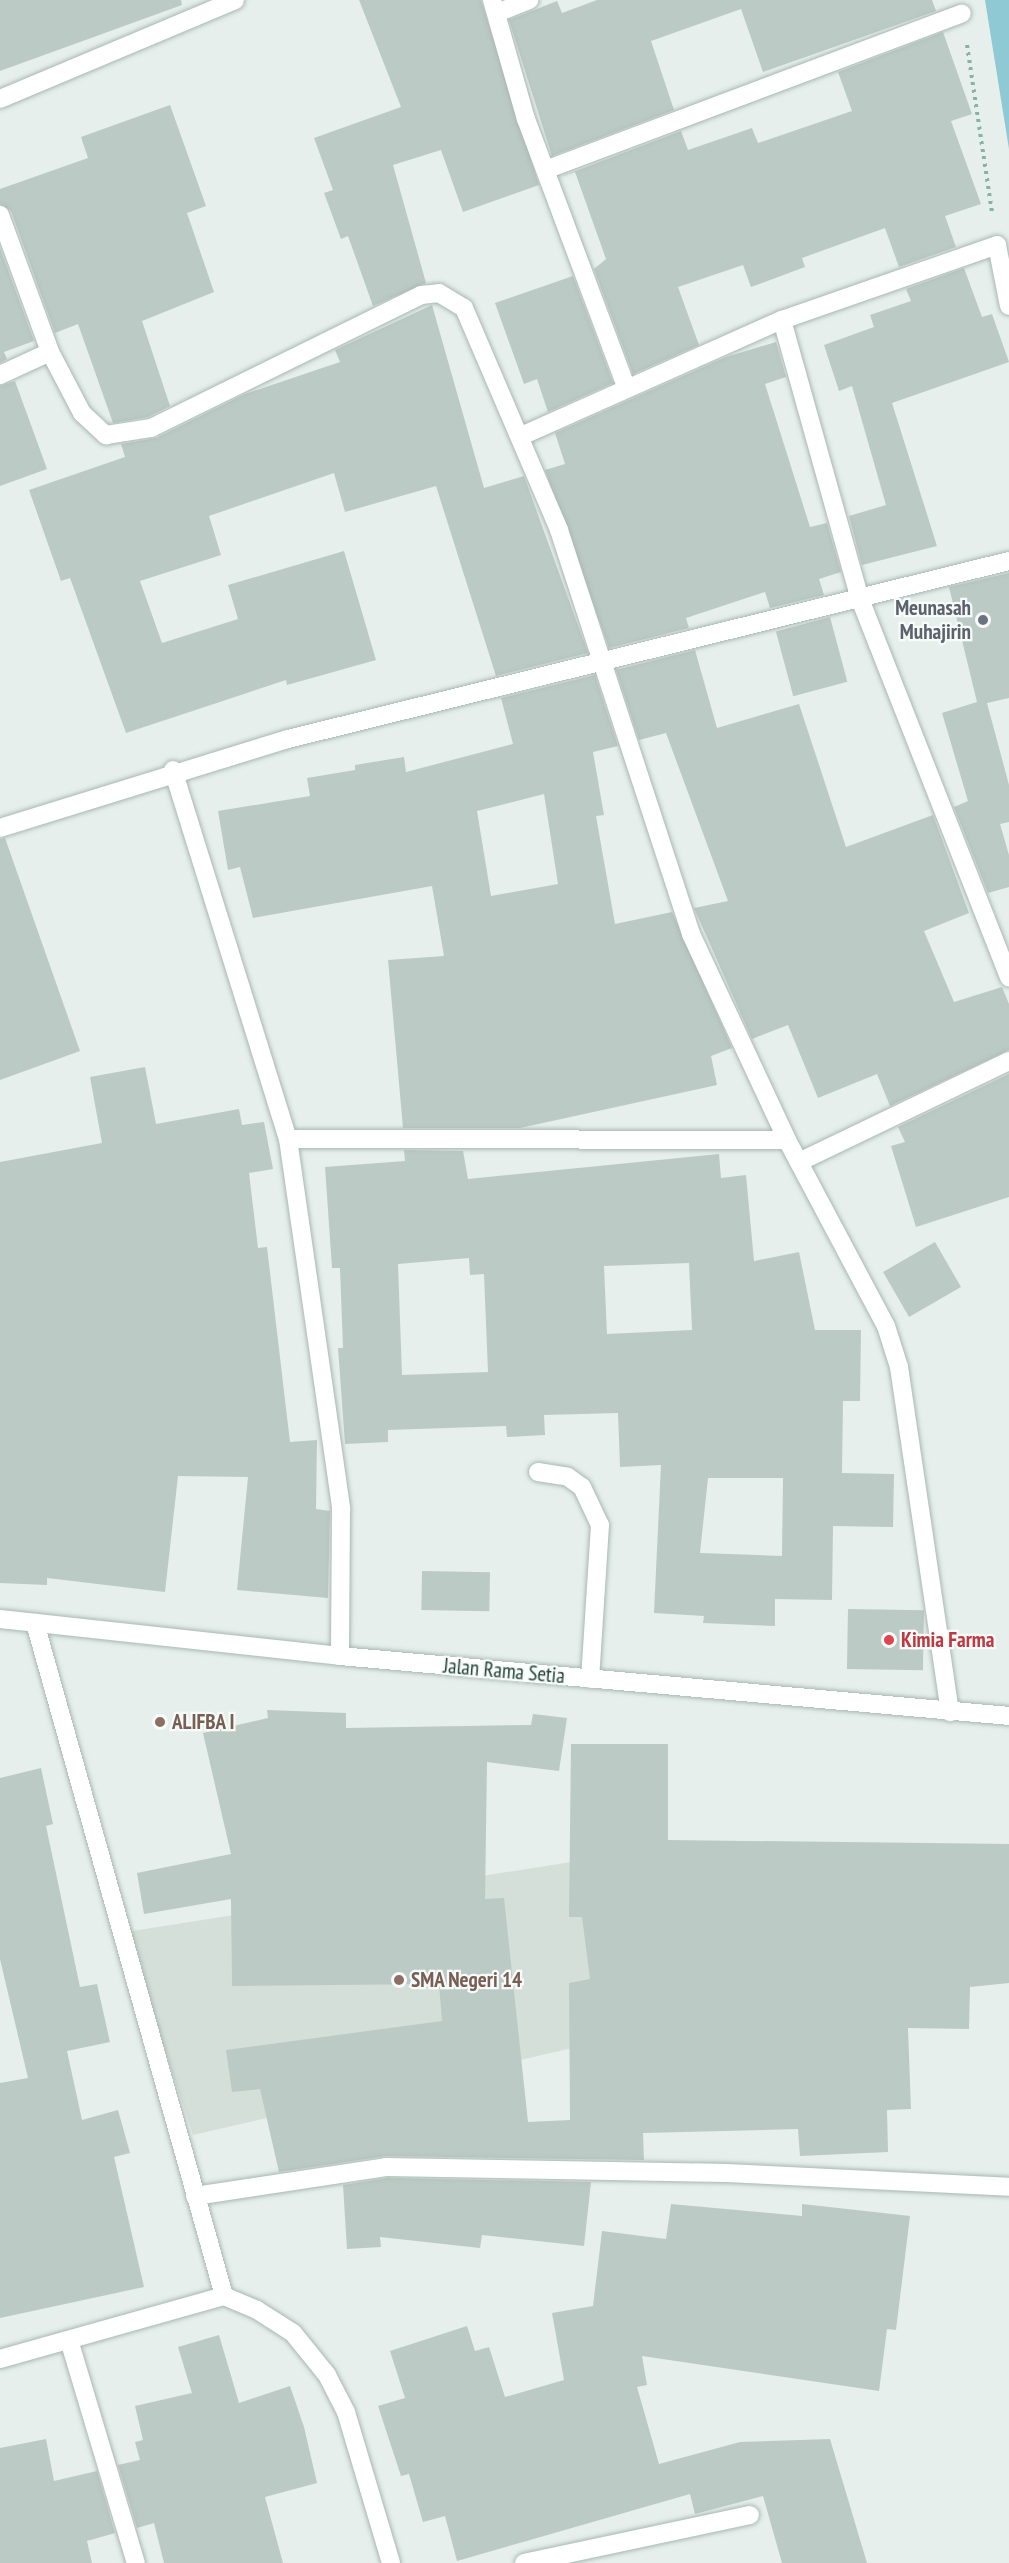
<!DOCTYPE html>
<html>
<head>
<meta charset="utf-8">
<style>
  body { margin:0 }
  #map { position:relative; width:1009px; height:2563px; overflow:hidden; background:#e6efeb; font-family:"PT Sans Narrow",sans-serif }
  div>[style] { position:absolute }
  .built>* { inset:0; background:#d4dfda }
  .water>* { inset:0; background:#8ec9d4 }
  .building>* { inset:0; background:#bbcac4; transform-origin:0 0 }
  .path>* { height:4px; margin-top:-2px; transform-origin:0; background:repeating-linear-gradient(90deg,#86b3a5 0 3px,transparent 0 7.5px) }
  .roads { filter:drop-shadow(0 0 2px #a8b8b2) drop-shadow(0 0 2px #a8b8b2) }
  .street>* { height:18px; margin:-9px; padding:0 9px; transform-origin:9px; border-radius:9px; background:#fff }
  .secondary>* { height:18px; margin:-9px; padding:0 9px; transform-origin:9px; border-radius:9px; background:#fff }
  .dots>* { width:16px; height:16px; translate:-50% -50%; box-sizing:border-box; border:3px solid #f7fbf9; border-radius:50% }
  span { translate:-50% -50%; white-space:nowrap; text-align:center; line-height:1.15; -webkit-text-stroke:4.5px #f7fbf9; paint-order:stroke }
  .worship-label { font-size:21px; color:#5b616d; font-weight:700 }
  .right { translate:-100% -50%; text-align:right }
  .health-label { font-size:21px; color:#be3a42; font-weight:700 }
  .left { translate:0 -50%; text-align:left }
  .street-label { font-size:21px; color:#24423a }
  .education-label { font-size:21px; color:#785e54; font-weight:700 }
</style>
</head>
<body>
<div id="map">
  <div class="built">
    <div style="clip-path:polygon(647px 1850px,660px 2028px,193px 2135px,126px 1932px)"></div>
  </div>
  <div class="water">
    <div style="clip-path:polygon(985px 0,1009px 0,1009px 149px)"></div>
  </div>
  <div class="building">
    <div style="clip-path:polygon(0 0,181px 0,182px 5px,0 71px)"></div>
    <div style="clip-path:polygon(359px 0,481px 0,539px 185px,463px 212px,441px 150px,393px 165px,426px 283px,373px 306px,348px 236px,341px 239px,324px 193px,333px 190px,314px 138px,401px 107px)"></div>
    <div style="clip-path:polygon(597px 0,932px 0,936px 11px,763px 72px,741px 9px,651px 41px,674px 110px,552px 156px,509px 20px,557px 1px,562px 13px)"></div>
    <div style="clip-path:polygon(943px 32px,972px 114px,951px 121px,981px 204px,945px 216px,956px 247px,899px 267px,885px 228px,802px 258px,805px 267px,751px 287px,743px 265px,678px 287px,699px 345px,633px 374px,594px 269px,606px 259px,575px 172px,560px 177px,681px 131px,688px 150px,752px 128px,758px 143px,852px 111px,838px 72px)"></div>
    <div style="clip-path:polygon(170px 105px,206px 206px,187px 213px,214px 292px,142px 321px,170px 406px,148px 417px,113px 423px,78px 324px,55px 333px,11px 211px,0 204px,0 189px,88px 158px,81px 137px)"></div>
    <div style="clip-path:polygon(0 248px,34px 341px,4px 352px,7px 359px,0 363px)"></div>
    <div style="clip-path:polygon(964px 268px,982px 317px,992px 314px,1009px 362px,892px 403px,937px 546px,862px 565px,849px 516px,886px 505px,852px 386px,839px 391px,824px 345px,874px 327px,870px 315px,911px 301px,906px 289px)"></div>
    <div style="clip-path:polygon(573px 276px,613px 383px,548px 412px,537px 379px,524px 384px,495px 303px)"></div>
    <div style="clip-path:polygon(432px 305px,484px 488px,524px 476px,588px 653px,496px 676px,436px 486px,345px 512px,334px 473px,209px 516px,221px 555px,140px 581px,162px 643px,238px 619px,228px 585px,344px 551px,376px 660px,287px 685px,286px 680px,126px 733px,70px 578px,61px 581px,29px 490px,125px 457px,121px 444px,156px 438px,245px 394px,340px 362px,335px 350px)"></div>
    <div style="clip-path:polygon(776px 342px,786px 377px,765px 384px,810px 527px,827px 523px,841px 572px,819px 579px,824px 595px,770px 608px,765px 592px,686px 618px,689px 628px,609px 648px,545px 470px,565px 464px,555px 433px,726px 357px)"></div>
    <div style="clip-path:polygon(15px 381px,47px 469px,0 486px,0 386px)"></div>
    <div style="clip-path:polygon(1009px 573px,1009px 698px,987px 703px,1009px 785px,1009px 822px,1000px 824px,1009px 855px,1009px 887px,988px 893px,954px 807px,968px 801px,942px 713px,977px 702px,949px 587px)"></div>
    <div style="left:830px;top:617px;width:67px;height:56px;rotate:75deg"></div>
    <div style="clip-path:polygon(695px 650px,717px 728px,799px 704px,846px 847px,933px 815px,969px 913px,924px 931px,954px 1002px,1002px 987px,1009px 1004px,1009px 1050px,890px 1106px,877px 1074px,818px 1098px,788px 1025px,752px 1039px,694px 908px,728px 901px,666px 733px,639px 740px,616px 670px)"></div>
    <div style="clip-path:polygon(evenodd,595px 675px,618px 746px,593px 752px,604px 815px,596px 816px,615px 924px,672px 912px,732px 1048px,711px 1056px,717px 1085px,520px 1128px,403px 1128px,388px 960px,444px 956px,432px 886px,253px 918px,240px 867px,228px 870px,218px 811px,310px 796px,307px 778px,355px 770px,355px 765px,404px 757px,406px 772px,513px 744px,501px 698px,595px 675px,544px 794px,558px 884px,491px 896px,477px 811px,544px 794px)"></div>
    <div style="clip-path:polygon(5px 838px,80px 1051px,0 1080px,0 839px)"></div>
    <div style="clip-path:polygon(145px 1067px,156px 1124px,239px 1109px,242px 1125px,264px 1122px,273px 1169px,249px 1173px,258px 1248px,267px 1247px,290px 1442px,317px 1440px,316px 1509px,330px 1511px,328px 1598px,237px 1590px,248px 1477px,178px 1476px,165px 1592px,47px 1578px,47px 1585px,0 1583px,0 1162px,102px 1143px,90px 1077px)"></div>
    <div style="clip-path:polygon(1009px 1074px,1009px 1197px,916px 1227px,891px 1146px,905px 1142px,898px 1127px)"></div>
    <div style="clip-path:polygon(evenodd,404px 1150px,463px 1151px,468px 1179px,719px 1154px,721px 1178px,746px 1175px,754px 1261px,799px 1252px,815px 1330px,861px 1330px,860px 1401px,843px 1401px,842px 1473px,894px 1474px,893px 1527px,833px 1526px,832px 1600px,775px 1599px,775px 1626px,703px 1623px,704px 1616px,654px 1613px,661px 1465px,620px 1467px,618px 1413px,544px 1415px,545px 1435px,507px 1437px,506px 1426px,388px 1430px,388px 1442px,345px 1444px,338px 1348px,343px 1348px,340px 1268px,332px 1268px,325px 1167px,405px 1161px,404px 1150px,469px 1258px,470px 1275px,484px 1274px,488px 1372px,402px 1375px,398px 1264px,469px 1258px,404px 1150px,689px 1263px,692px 1330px,607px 1334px,604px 1266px,689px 1263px,404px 1150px,708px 1478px,783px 1478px,782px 1556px,700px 1553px,708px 1478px)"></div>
    <div style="left:935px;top:1242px;width:52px;height:60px;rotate:60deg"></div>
    <div style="left:422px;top:1571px;width:68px;height:39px;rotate:1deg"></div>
    <div style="left:848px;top:1609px;width:76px;height:60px;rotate:1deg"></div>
    <div style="clip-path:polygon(267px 1710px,346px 1713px,346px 1728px,531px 1725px,533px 1714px,567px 1718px,559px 1771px,487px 1762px,485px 1899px,504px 1898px,528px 2122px,570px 2120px,569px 1983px,590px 1979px,582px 1917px,569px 1917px,571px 1744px,668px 1744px,668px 1840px,1009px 1844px,1009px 1983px,970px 1987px,969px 2029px,908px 2028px,911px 2109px,887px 2110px,888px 2152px,800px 2156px,798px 2129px,643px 2133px,644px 2160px,386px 2156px,279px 2172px,260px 2089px,232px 2092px,226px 2050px,442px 2021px,439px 1984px,232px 1986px,231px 1899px,144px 1914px,137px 1873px,231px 1854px,203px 1733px,268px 1718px)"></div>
    <div style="clip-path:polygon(41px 1768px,53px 1824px,46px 1826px,80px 1987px,97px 1984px,110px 2042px,67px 2051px,82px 2120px,118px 2110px,130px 2153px,114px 2157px,144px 2287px,0 2318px,0 2083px,28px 2078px,0 1959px,0 1778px)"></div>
    <div style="clip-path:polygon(387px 2178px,591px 2182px,584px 2246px,482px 2235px,480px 2248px,380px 2237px,381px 2247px,347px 2249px,343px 2185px)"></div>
    <div style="clip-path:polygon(671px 2204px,802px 2216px,802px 2204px,910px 2216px,896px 2330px,887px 2329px,879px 2391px,642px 2356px,647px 2385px,637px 2387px,659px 2464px,740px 2442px,830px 2439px,867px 2563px,782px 2563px,763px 2496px,695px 2514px,690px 2494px,457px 2561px,445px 2516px,423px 2522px,409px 2474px,401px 2476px,378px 2406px,405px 2398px,390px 2351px,467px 2326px,475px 2351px,489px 2347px,505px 2397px,564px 2380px,552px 2313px,593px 2306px,602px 2231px,666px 2239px)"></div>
    <div style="clip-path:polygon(219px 2335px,239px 2403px,290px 2386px,304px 2427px,317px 2483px,265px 2497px,283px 2563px,164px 2563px,154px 2523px,137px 2528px,118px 2465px,140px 2460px,135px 2442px,143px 2440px,135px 2406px,192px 2393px,178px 2347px)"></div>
    <div style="clip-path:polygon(46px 2439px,54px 2481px,97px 2471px,115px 2533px,87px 2541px,92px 2563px,0 2563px,0 2448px)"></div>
  </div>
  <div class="path">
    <div style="left:967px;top:45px;width:170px;rotate:81.5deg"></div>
  </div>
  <div class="roads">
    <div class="street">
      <div style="left:492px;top:0;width:124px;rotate:74.1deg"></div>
      <div style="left:526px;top:119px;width:285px;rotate:69.5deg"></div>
      <div style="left:497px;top:13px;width:35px;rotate:-22deg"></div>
      <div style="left:0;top:99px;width:255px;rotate:-22.8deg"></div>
      <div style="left:548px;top:169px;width:442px;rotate:-20.6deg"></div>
      <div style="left:0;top:215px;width:146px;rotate:69.9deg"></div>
      <div style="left:50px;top:352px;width:69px;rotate:62.3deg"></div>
      <div style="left:82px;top:413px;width:33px;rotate:43deg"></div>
      <div style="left:106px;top:435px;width:46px;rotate:-8.8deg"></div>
      <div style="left:151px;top:428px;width:301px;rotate:-26.2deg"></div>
      <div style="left:421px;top:295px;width:18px;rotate:-6deg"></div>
      <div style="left:439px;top:293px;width:29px;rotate:31deg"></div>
      <div style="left:464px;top:308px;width:241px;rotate:66.8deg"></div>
      <div style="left:559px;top:530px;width:425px;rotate:71.9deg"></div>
      <div style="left:691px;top:934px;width:227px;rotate:65deg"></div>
      <div style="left:787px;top:1140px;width:211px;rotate:62deg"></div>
      <div style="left:886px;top:1326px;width:43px;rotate:72.4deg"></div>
      <div style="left:899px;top:1367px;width:349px;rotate:81.6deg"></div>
      <div style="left:782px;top:320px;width:290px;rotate:74.4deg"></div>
      <div style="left:860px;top:599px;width:407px;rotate:68.5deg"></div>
      <div style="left:0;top:375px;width:55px;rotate:-24.7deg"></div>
      <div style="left:521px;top:436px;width:286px;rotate:-24deg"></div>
      <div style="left:782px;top:320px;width:228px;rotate:-19.2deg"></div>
      <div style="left:997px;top:245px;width:62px;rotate:78.9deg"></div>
      <div style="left:173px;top:770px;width:387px;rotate:72.7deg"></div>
      <div style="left:288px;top:1139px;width:374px;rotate:81.8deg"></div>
      <div style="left:341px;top:1509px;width:147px;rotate:90.4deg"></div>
      <div style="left:0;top:828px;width:301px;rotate:-17.2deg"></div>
      <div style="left:288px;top:739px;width:743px;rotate:-13.87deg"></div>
      <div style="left:288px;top:1139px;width:499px;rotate:0.1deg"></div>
      <div style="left:799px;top:1162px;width:233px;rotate:-25.7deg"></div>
      <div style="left:538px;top:1472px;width:30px;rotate:9deg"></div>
      <div style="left:568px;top:1477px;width:17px;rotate:36deg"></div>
      <div style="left:582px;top:1487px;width:42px;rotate:64.7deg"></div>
      <div style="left:600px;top:1525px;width:154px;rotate:93.7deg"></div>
      <div style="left:35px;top:1623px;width:699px;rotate:74.31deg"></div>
      <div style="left:195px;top:2196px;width:193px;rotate:-8.6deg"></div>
      <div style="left:386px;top:2167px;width:341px;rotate:1deg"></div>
      <div style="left:727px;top:2173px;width:282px;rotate:2.8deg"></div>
      <div style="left:69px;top:2340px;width:233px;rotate:73.3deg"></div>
      <div style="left:524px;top:2563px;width:231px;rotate:-12deg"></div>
    </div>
    <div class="secondary">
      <div style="left:0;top:1619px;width:342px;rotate:6.2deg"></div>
      <div style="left:340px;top:1656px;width:672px;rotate:5.12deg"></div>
      <div style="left:0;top:2359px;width:233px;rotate:-15.7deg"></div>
      <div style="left:224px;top:2296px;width:36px;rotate:23deg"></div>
      <div style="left:257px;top:2310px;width:43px;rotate:32.6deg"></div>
      <div style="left:293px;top:2333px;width:54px;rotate:51deg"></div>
      <div style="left:327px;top:2375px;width:42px;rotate:62.8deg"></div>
      <div style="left:346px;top:2412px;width:158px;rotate:73.4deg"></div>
    </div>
  </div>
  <div class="dots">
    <div style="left:983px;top:620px;background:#6b7280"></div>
    <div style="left:889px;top:1640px;background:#e0444e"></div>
    <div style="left:160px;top:1722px;background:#8d6e63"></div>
    <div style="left:399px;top:1980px;background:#8d6e63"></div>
  </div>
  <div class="worship-label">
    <span class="right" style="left:971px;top:620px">Meunasah<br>Muhajirin</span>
  </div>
  <div class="health-label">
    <span class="left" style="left:901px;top:1640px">Kimia Farma</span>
  </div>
  <div class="street-label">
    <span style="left:504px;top:1671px;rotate:5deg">Jalan Rama Setia</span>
  </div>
  <div class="education-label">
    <span class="left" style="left:172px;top:1722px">ALIFBA I</span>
    <span class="left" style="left:411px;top:1980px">SMA Negeri 14</span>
  </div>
</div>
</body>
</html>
